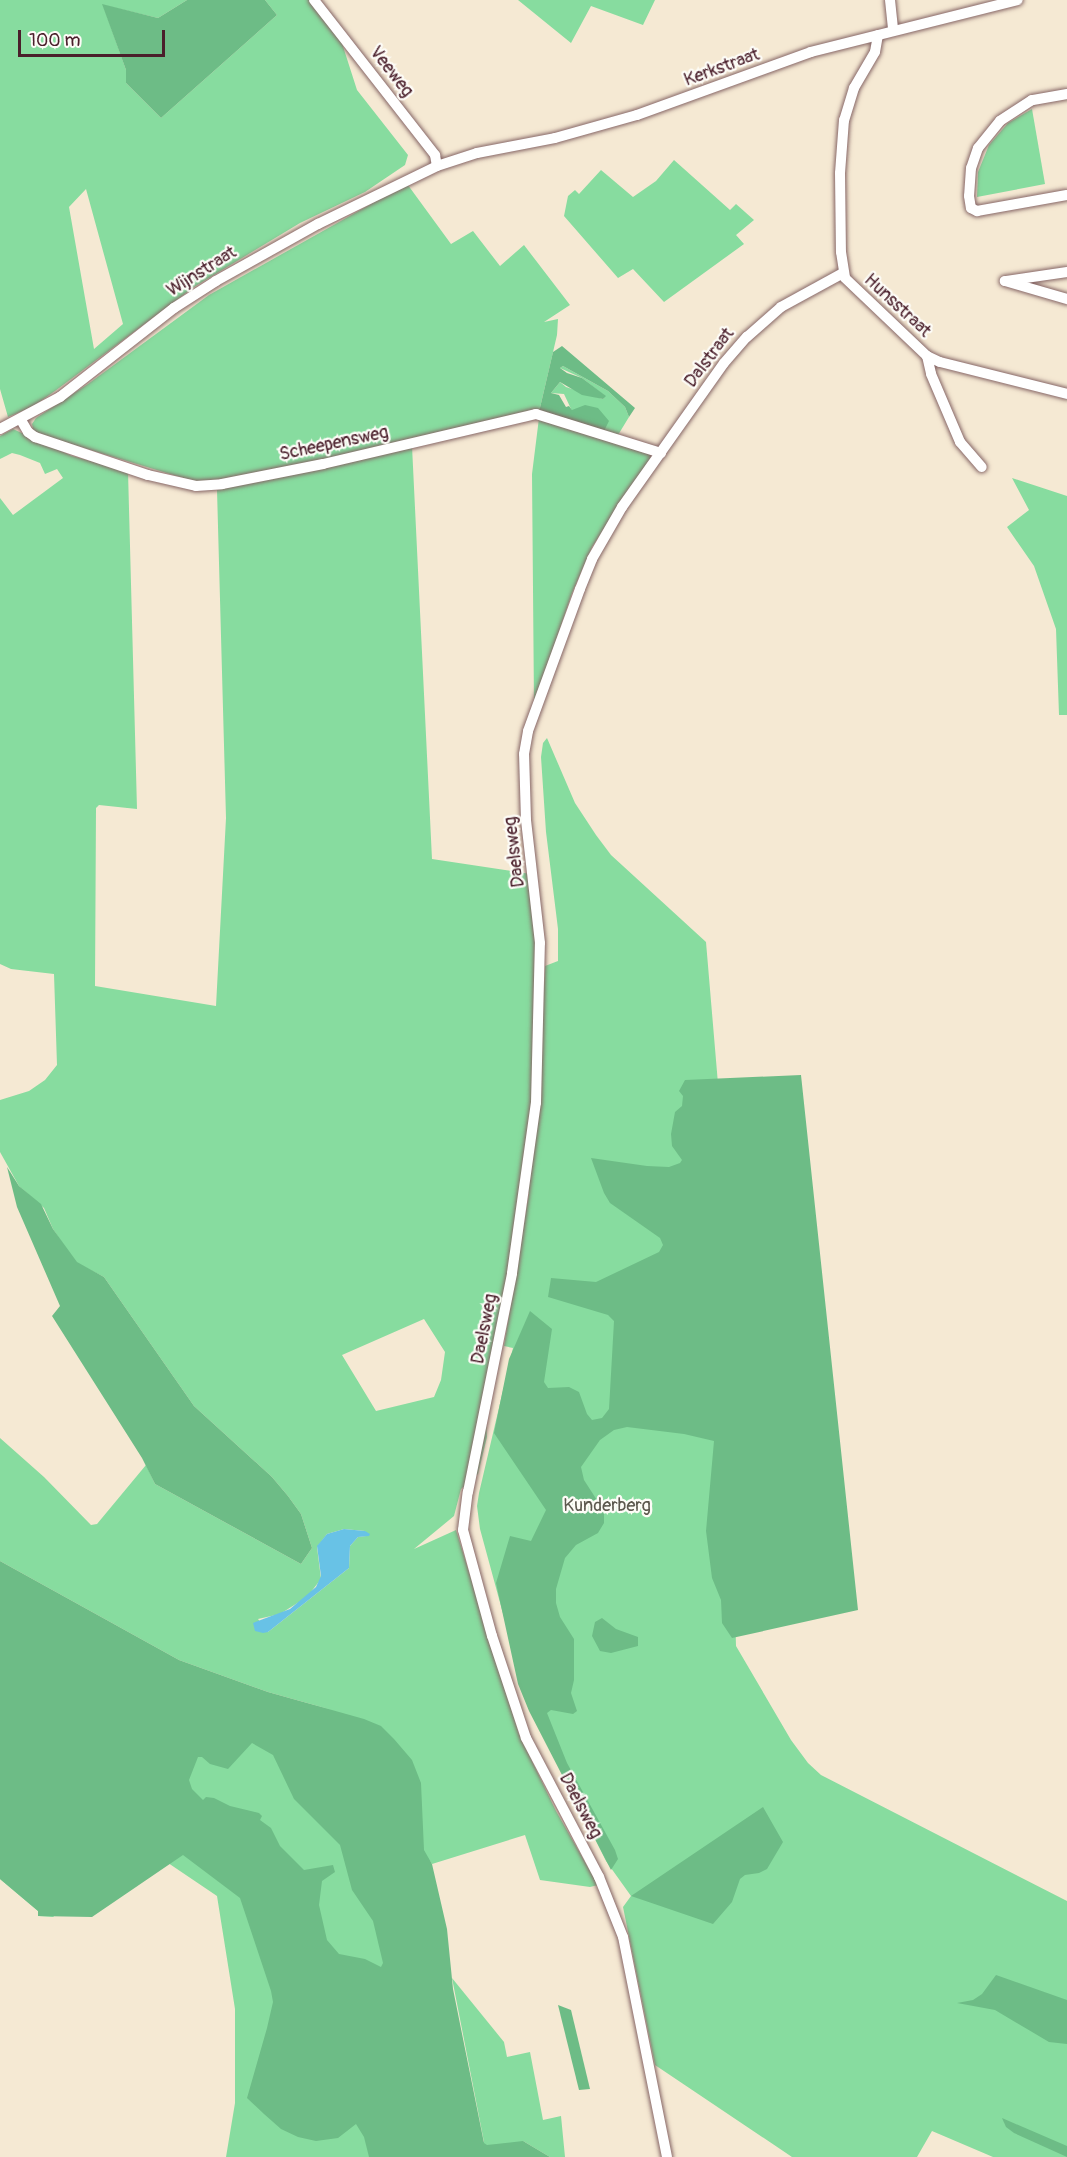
<!DOCTYPE html>
<html>
<head>
<meta charset="utf-8">
<style>
  body { margin:0 }
  #map { position:relative; width:1067px; height:2157px; overflow:hidden; background:#f5e9d3; font-family:Pangolin,sans-serif }
  div>[style] { position:absolute }
  .green>* { inset:0; background:#87dc9f }
  .forest>* { inset:0; background:#6dbc86 }
  .water>* { inset:0; background:#68c2e6 }
  .roads { filter:drop-shadow(0 0 2px #866666) drop-shadow(0 0 2px #866666) }
  .minor>* { height:10px; margin:-5px; padding:0 5px; transform-origin:5px; border-radius:5px; background:#fff }
  span { translate:-50% -50%; white-space:nowrap; text-align:center; line-height:1.15; -webkit-text-stroke:4.5px #fdfcf7; paint-order:stroke }
  .street-label { font-size:18px; color:#4a1f2b }
  .park-label { font-size:18px; color:#5c584e }
  .scale { position:absolute; left:18px; top:30px; width:147px; height:27px; box-sizing:border-box; border:3px solid #4a1f2b; border-top:0; padding-left:8px; font-size:18px; line-height:21px; white-space:nowrap; color:#4a1f2b; -webkit-text-stroke:4px #fdfcf7; paint-order:stroke }
</style>
</head>
<body>
<div id="map">
  <div class="green">
    <div style="clip-path:polygon(evenodd,0 0,187px 0,158px 18px,103px 5px,126px 70px,126px 83px,161px 118px,277px 15px,265px 0,311px 0,340px 37px,357px 90px,408px 155px,405px 165px,365px 192px,300px 223px,194px 287px,55px 391px,32px 407px,8px 417px,0 389px,0 0,86px 189px,123px 324px,94px 349px,69px 207px,86px 189px)"></div>
    <div style="clip-path:polygon(518px 0,655px 0,643px 25px,591px 6px,571px 43px)"></div>
    <div style="clip-path:polygon(1032px 109px,1045px 184px,977px 197px,978px 172px,989px 145px,1008px 123px)"></div>
    <div style="clip-path:polygon(674px 160px,730px 210px,736px 204px,754px 220px,736px 235px,744px 244px,664px 302px,633px 269px,618px 278px,564px 216px,568px 196px,575px 190px,579px 194px,601px 170px,633px 197px,656px 181px)"></div>
    <div style="clip-path:polygon(405px 181px,451px 244px,473px 231px,500px 266px,524px 245px,570px 305px,544px 322px,558px 319px,557px 335px,539px 412px,262px 474px,200px 483px,34px 433px,32px 424px,36px 418px,88px 384px,209px 295px,371px 204px)"></div>
    <div style="clip-path:polygon(563px 366px,608px 391px,625px 407px,629px 417px,618px 435px,604px 431px,572px 411px,564px 394px,551px 393px,560px 382px,566px 387px,596px 397px,603px 399px,605px 396px,582px 378px,560px 368px)"></div>
    <div style="clip-path:polygon(539px 418px,650px 453px,651px 457px,592px 547px,572px 593px,534px 705px,532px 474px)"></div>
    <div style="clip-path:polygon(evenodd,13px 429px,72px 456px,128px 471px,137px 809px,99px 805px,96px 808px,95px 986px,216px 1006px,226px 818px,217px 490px,412px 446px,432px 859px,531px 874px,544px 989px,545px 966px,558px 961px,558px 929px,546px 832px,541px 757px,543px 743px,547px 738px,575px 803px,596px 835px,611px 855px,706px 942px,722px 1131px,736px 1646px,791px 1740px,808px 1763px,821px 1775px,1067px 1901px,1067px 2157px,993px 2157px,932px 2131px,917px 2157px,792px 2157px,655px 2065px,623px 1907px,631px 1896px,606px 1861px,563px 1775px,514px 1654px,480px 1529px,477px 1506px,479px 1493px,513px 1348px,504px 1346px,529px 1193px,520px 1190px,506px 1286px,485px 1398px,487px 1437px,478px 1474px,461px 1489px,454px 1516px,414px 1549px,456px 1530px,519px 1734px,556px 1811px,598px 1885px,590px 1887px,540px 1880px,525px 1835px,432px 1864px,430px 1861px,469px 2138px,484px 2142px,452px 1978px,504px 2042px,507px 2057px,530px 2052px,543px 2120px,561px 2116px,565px 2157px,550px 2157px,523px 2141px,534px 2157px,226px 2157px,235px 2103px,235px 2009px,217px 1896px,140px 1844px,53px 1917px,38px 1916px,38px 1911px,0 1879px,0 1571px,185px 1672px,332px 1710px,268px 1692px,179px 1660px,0 1561px,0 1438px,44px 1477px,91px 1525px,97px 1524px,146px 1465px,155px 1484px,301px 1564px,312px 1548px,301px 1514px,288px 1496px,272px 1477px,194px 1406px,104px 1277px,77px 1263px,69px 1253px,53px 1229px,44px 1208px,19px 1186px,0 1152px,0 1100px,29px 1091px,45px 1080px,57px 1065px,54px 974px,11px 969px,0 964px,0 498px,13px 515px,63px 478px,57px 469px,45px 474px,40px 463px,20px 455px,12px 453px,0 459px,0 436px,13px 429px,424px 1319px,445px 1352px,441px 1380px,434px 1397px,376px 1411px,342px 1355px,424px 1319px,13px 429px,344px 1529px,365px 1531px,366px 1536px,358px 1537px,350px 1546px,349px 1568px,268px 1632px,258px 1619px,280px 1614px,307px 1597px,321px 1579px,317px 1547px,327px 1534px,344px 1529px)"></div>
    <div style="clip-path:polygon(1012px 478px,1067px 496px,1067px 715px,1059px 715px,1056px 629px,1034px 566px,1007px 527px,1029px 510px)"></div>
  </div>
  <div class="forest">
    <div style="clip-path:polygon(187px 0,265px 0,277px 15px,161px 118px,126px 83px,126px 70px,102px 4px,158px 18px)"></div>
    <div style="clip-path:polygon(562px 346px,635px 408px,629px 417px,625px 407px,608px 391px,563px 366px,560px 368px,567px 373px,582px 378px,606px 396px,603px 399px,582px 395px,560px 382px,551px 393px,559px 395px,566px 407px,569px 406px,572px 410px,585px 405px,598px 408px,609px 421px,604px 431px,539px 412px,553px 352px)"></div>
    <div style="clip-path:polygon(801px 1075px,858px 1610px,732px 1638px,722px 1623px,721px 1600px,712px 1578px,706px 1531px,714px 1441px,684px 1434px,627px 1427px,614px 1430px,600px 1440px,581px 1467px,584px 1480px,604px 1511px,604px 1523px,598px 1533px,576px 1545px,565px 1558px,556px 1589px,556px 1603px,560px 1617px,574px 1639px,574px 1680px,571px 1693px,577px 1711px,573px 1714px,551px 1710px,547px 1713px,567px 1763px,615px 1850px,618px 1859px,611px 1870px,529px 1711px,518px 1684px,496px 1583px,510px 1536px,531px 1541px,546px 1510px,494px 1433px,509px 1359px,530px 1311px,552px 1329px,544px 1382px,548px 1388px,569px 1387px,579px 1392px,587px 1414px,592px 1420px,602px 1418px,609px 1409px,614px 1321px,608px 1315px,548px 1297px,551px 1278px,596px 1282px,659px 1252px,663px 1245px,660px 1238px,610px 1203px,604px 1193px,591px 1158px,647px 1166px,669px 1167px,680px 1163px,682px 1160px,672px 1146px,671px 1134px,675px 1112px,682px 1106px,683px 1096px,679px 1091px,685px 1080px)"></div>
    <div style="clip-path:polygon(7px 1167px,19px 1186px,41px 1204px,53px 1229px,77px 1262px,104px 1277px,194px 1406px,272px 1477px,288px 1496px,301px 1514px,312px 1548px,301px 1564px,155px 1484px,142px 1458px,52px 1316px,60px 1306px,17px 1207px)"></div>
    <div style="clip-path:polygon(evenodd,0 1561px,179px 1660px,268px 1692px,364px 1719px,381px 1726px,394px 1739px,412px 1760px,421px 1783px,424px 1850px,432px 1864px,447px 1929px,453px 1989px,484px 2143px,487px 2145px,523px 2141px,550px 2157px,369px 2157px,364px 2137px,356px 2124px,338px 2138px,316px 2141px,298px 2137px,281px 2129px,264px 2114px,247px 2098px,267px 2028px,273px 2002px,271px 1991px,240px 1898px,183px 1855px,92px 1917px,38px 1916px,38px 1911px,0 1879px,0 1561px,252px 1743px,273px 1755px,294px 1799px,340px 1845px,352px 1890px,373px 1921px,383px 1963px,381px 1967px,365px 1959px,339px 1954px,327px 1940px,319px 1905px,322px 1881px,335px 1872px,333px 1865px,304px 1870px,280px 1846px,271px 1828px,260px 1820px,262px 1816px,259px 1813px,230px 1806px,214px 1798px,206px 1797px,203px 1800px,192px 1789px,189px 1780px,198px 1757px,202px 1757px,210px 1764px,228px 1769px,252px 1743px)"></div>
    <div style="clip-path:polygon(602px 1618px,616px 1629px,638px 1637px,638px 1646px,611px 1653px,600px 1651px,592px 1636px,595px 1622px)"></div>
    <div style="clip-path:polygon(763px 1807px,783px 1842px,767px 1869px,759px 1873px,745px 1875px,740px 1879px,732px 1902px,713px 1924px,631px 1896px)"></div>
    <div style="clip-path:polygon(996px 1975px,1067px 2000px,1067px 2044px,1049px 2042px,995px 2010px,957px 2003px,973px 2000px,982px 1994px)"></div>
    <div style="clip-path:polygon(558px 2005px,571px 2010px,590px 2089px,579px 2090px)"></div>
    <div style="clip-path:polygon(1002px 2118px,1067px 2146px,1067px 2157px,1014px 2133px,1006px 2127px)"></div>
  </div>
  <div class="water">
    <div style="clip-path:polygon(344px 1529px,365px 1531px,370px 1534px,369px 1536px,358px 1537px,350px 1546px,349px 1568px,268px 1632px,263px 1633px,255px 1631px,253px 1623px,290px 1609px,316px 1587px,321px 1576px,317px 1546px,327px 1534px)"></div>
  </div>
  <div class="roads">
    <div class="minor">
      <div style="left:314px;top:0;width:197px;rotate:52deg"></div>
      <div style="left:435px;top:155px;width:11px;rotate:80deg"></div>
      <div style="left:890px;top:0;width:30px;rotate:84deg"></div>
      <div style="left:878px;top:35px;width:17px;rotate:100deg"></div>
      <div style="left:875px;top:52px;width:42px;rotate:120.3deg"></div>
      <div style="left:854px;top:88px;width:34px;rotate:107deg"></div>
      <div style="left:844px;top:120px;width:53px;rotate:94.3deg"></div>
      <div style="left:840px;top:173px;width:79px;rotate:89.3deg"></div>
      <div style="left:841px;top:252px;width:26px;rotate:81deg"></div>
      <div style="left:845px;top:278px;width:113px;rotate:43.6deg"></div>
      <div style="left:927px;top:356px;width:14px;rotate:25deg"></div>
      <div style="left:940px;top:362px;width:131px;rotate:14.1deg"></div>
      <div style="left:1067px;top:94px;width:36px;rotate:170deg"></div>
      <div style="left:1032px;top:100px;width:38px;rotate:147deg"></div>
      <div style="left:1000px;top:121px;width:35px;rotate:129deg"></div>
      <div style="left:978px;top:148px;width:21px;rotate:109deg"></div>
      <div style="left:971px;top:168px;width:28px;rotate:94deg"></div>
      <div style="left:969px;top:196px;width:12px;rotate:81deg"></div>
      <div style="left:971px;top:208px;width:7px;rotate:27deg"></div>
      <div style="left:977px;top:211px;width:91px;rotate:-10.1deg"></div>
      <div style="left:1067px;top:272px;width:63px;rotate:171.7deg"></div>
      <div style="left:1005px;top:281px;width:65px;rotate:16.2deg"></div>
      <div style="left:927px;top:356px;width:18px;rotate:77deg"></div>
      <div style="left:931px;top:374px;width:74px;rotate:66.9deg"></div>
      <div style="left:960px;top:442px;width:33px;rotate:49deg"></div>
      <div style="left:21px;top:420px;width:14px;rotate:60deg"></div>
      <div style="left:28px;top:432px;width:9px;rotate:36deg"></div>
      <div style="left:35px;top:437px;width:119px;rotate:18.6deg"></div>
      <div style="left:148px;top:475px;width:49px;rotate:12.9deg"></div>
      <div style="left:196px;top:486px;width:26px;rotate:-4deg"></div>
      <div style="left:222px;top:484px;width:103px;rotate:-11.2deg"></div>
      <div style="left:323px;top:464px;width:219px;rotate:-13.2deg"></div>
      <div style="left:536px;top:414px;width:131px;rotate:17.3deg"></div>
      <div style="left:0;top:429px;width:68px;rotate:-28.1deg"></div>
      <div style="left:60px;top:397px;width:145px;rotate:-38deg"></div>
      <div style="left:174px;top:308px;width:50px;rotate:-32.7deg"></div>
      <div style="left:216px;top:281px;width:117px;rotate:-29.2deg"></div>
      <div style="left:318px;top:224px;width:132px;rotate:-26deg"></div>
      <div style="left:437px;top:166px;width:42px;rotate:-18deg"></div>
      <div style="left:477px;top:153px;width:79px;rotate:-10.9deg"></div>
      <div style="left:555px;top:138px;width:85px;rotate:-15.7deg"></div>
      <div style="left:637px;top:115px;width:185px;rotate:-19.9deg"></div>
      <div style="left:811px;top:52px;width:213px;rotate:-14.1deg"></div>
      <div style="left:667px;top:2157px;width:224px;rotate:-101.3deg"></div>
      <div style="left:623px;top:1937px;width:65px;rotate:-111.8deg"></div>
      <div style="left:599px;top:1877px;width:157px;rotate:-117.7deg"></div>
      <div style="left:526px;top:1738px;width:108px;rotate:-108.4deg"></div>
      <div style="left:492px;top:1636px;width:110px;rotate:-105.3deg"></div>
      <div style="left:463px;top:1530px;width:38px;rotate:-83deg"></div>
      <div style="left:468px;top:1492px;width:223px;rotate:-78.6deg"></div>
      <div style="left:512px;top:1273px;width:172px;rotate:-82deg"></div>
      <div style="left:536px;top:1103px;width:160px;rotate:-88.6deg"></div>
      <div style="left:540px;top:943px;width:124px;rotate:-96.5deg"></div>
      <div style="left:526px;top:820px;width:66px;rotate:-91.7deg"></div>
      <div style="left:524px;top:754px;width:23px;rotate:-80deg"></div>
      <div style="left:528px;top:731px;width:151px;rotate:-69.9deg"></div>
      <div style="left:580px;top:589px;width:32px;rotate:-68deg"></div>
      <div style="left:592px;top:559px;width:60px;rotate:-60deg"></div>
      <div style="left:622px;top:507px;width:176px;rotate:-54.7deg"></div>
      <div style="left:724px;top:363px;width:35px;rotate:-49deg"></div>
      <div style="left:747px;top:337px;width:45px;rotate:-41.4deg"></div>
      <div style="left:781px;top:307px;width:71px;rotate:-28.7deg"></div>
    </div>
  </div>
  <div class="street-label">
    <span style="left:722px;top:68px;rotate:-20deg">Kerkstraat</span>
    <span style="left:391px;top:72px;rotate:52deg">Veeweg</span>
    <span style="left:202px;top:272px;rotate:-32deg">Wijnstraat</span>
    <span style="left:897px;top:306px;rotate:43deg">Hunsstraat</span>
    <span style="left:710px;top:358px;rotate:-53deg">Dalstraat</span>
    <span style="left:334px;top:444px;rotate:-12deg">Scheepensweg</span>
    <span style="left:515px;top:852px;rotate:-97deg">Daelsweg</span>
    <span style="left:485px;top:1329px;rotate:-79deg">Daelsweg</span>
    <span style="left:580px;top:1806px;rotate:62deg">Daelsweg</span>
  </div>
  <div class="park-label">
    <span style="left:607px;top:1506px">Kunderberg</span>
  </div>
  <div class="scale">100 m</div>
</div>
</body>
</html>
